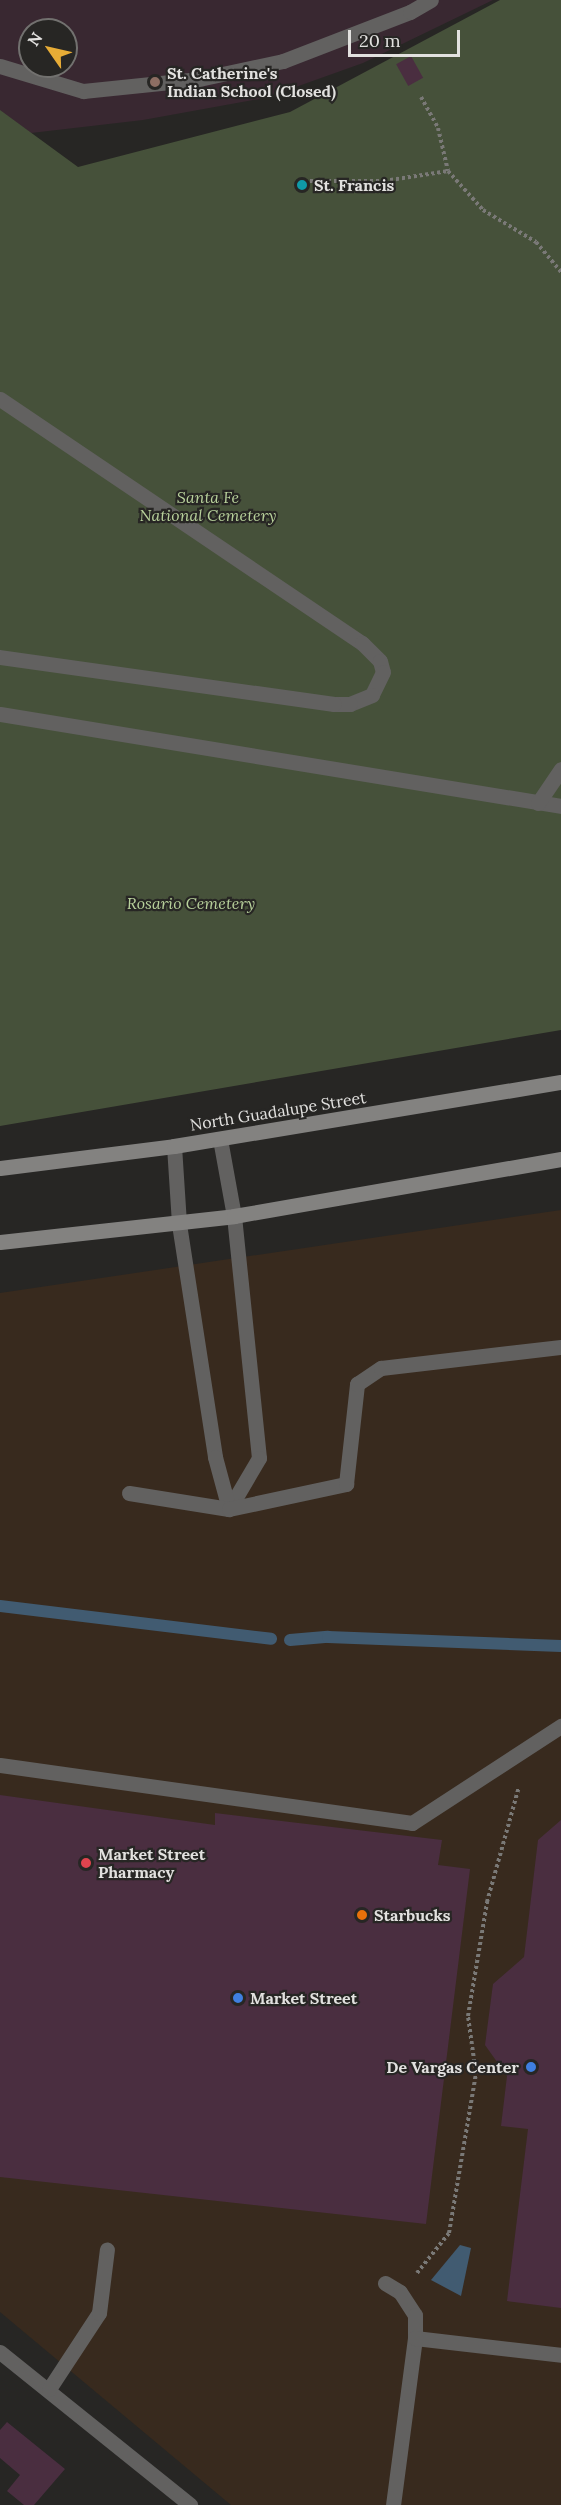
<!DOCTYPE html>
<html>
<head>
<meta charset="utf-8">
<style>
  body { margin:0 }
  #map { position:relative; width:561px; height:2505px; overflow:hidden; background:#272624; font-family:Lora,serif }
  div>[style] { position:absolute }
  .commercial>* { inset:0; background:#382a1e }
  .education>* { inset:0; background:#392831 }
  .green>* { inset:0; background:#46513a }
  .water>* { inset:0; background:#415b71 }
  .stream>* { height:12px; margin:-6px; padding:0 6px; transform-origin:6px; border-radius:6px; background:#415b71 }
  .building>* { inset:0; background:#4a2e40; transform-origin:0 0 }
  .path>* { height:4px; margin-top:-2px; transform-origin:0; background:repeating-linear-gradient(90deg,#7a7977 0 3px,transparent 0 6px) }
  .lane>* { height:15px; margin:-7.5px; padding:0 7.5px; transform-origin:7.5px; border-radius:7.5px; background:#626160 }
  .street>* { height:15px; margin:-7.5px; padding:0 7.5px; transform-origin:7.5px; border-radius:7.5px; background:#626160 }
  .secondary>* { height:15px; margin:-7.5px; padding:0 7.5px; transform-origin:7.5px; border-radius:7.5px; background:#838280 }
  .dots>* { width:16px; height:16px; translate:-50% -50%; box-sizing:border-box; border:3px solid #272624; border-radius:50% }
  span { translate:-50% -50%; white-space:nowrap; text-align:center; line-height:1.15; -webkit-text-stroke:4.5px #272624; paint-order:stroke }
  .poi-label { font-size:16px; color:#e2e1df; font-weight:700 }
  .left { translate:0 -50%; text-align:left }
  .right { translate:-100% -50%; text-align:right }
  .park-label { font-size:16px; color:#b8d19b; font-style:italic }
  .street-label { font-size:16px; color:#e2e1df }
  .north { position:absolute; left:18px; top:18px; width:60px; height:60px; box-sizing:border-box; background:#272624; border:2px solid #72716f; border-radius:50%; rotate:304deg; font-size:16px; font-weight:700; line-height:24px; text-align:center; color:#e2e1df }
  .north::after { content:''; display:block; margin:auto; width:21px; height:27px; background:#e7ac36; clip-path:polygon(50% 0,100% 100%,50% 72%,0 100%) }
  .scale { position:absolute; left:348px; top:30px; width:112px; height:27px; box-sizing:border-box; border:3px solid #e2e1df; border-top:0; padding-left:8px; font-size:18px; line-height:21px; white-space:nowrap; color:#e2e1df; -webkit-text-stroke:4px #272624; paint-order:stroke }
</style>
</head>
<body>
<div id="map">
  <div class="commercial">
    <div style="clip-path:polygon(561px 1210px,561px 2505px,231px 2505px,0 2312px,0 1293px)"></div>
  </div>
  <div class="education">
    <div style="clip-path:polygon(evenodd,0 0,493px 0,363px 63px,265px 98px,143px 120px,31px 133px,0 111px,0 0,30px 30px,66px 30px,66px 66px,30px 66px,30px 30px)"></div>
  </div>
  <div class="green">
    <div style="clip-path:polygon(500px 0,561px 0,561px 1030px,0 1126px,0 110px,78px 167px,290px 112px)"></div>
  </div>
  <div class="water">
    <div style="clip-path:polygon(460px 2245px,471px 2248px,461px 2296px,431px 2280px)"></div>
  </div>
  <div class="stream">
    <div style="left:0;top:1606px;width:273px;rotate:6.9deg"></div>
    <div style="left:290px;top:1640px;width:38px;rotate:-5deg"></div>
    <div style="left:328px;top:1637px;width:233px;rotate:2.2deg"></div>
  </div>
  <div class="building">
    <div style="left:411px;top:56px;width:25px;height:17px;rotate:61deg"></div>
    <div style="clip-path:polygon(0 1795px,215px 1825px,215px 1813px,442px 1840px,438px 1865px,470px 1869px,426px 2224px,0 2177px)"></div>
    <div style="clip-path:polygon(561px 1820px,561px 2308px,507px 2301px,528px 2129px,501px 2126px,507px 2076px,485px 2045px,493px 1984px,524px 1957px,538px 1840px)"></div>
    <div style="clip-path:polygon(7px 2422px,65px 2469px,34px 2505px,24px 2505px,7px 2491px,20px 2475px,0 2458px,0 2430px)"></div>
  </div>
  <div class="path">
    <div style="left:421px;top:97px;width:35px;rotate:61deg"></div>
    <div style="left:438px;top:128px;width:44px;rotate:76.9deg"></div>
    <div style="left:448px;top:171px;width:52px;rotate:48.1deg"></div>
    <div style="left:483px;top:210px;width:62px;rotate:31.1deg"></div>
    <div style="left:536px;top:242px;width:39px;rotate:50deg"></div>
    <div style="left:310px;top:181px;width:74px"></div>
    <div style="left:384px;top:181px;width:65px;rotate:-8.9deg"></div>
    <div style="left:417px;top:2273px;width:51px;rotate:-51.3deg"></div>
    <div style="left:449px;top:2233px;width:161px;rotate:-80.4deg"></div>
    <div style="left:476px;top:2074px;width:59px;rotate:-97.9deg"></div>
    <div style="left:468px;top:2016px;width:116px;rotate:-80.5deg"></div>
    <div style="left:487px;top:1902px;width:119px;rotate:-74.5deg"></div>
  </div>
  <div class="lane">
    <div style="left:0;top:66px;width:87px;rotate:16.8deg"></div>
    <div style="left:0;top:399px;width:437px;rotate:34deg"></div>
    <div style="left:362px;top:643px;width:25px;rotate:45deg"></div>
    <div style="left:380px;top:661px;width:11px;rotate:75deg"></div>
    <div style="left:383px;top:672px;width:25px;rotate:116deg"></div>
    <div style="left:372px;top:695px;width:24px;rotate:158deg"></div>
    <div style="left:350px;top:704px;width:16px;rotate:180deg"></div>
    <div style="left:334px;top:704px;width:337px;rotate:-172deg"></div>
    <div style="left:0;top:714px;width:568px;rotate:9.31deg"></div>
    <div style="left:538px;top:803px;width:41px;rotate:-55.9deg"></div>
    <div style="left:220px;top:1139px;width:78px;rotate:79.7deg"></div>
    <div style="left:234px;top:1216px;width:243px;rotate:84.1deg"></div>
    <div style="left:259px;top:1458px;width:59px;rotate:120.5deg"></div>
    <div style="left:174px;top:1146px;width:78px;rotate:86.3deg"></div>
    <div style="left:179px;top:1224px;width:236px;rotate:81.2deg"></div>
    <div style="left:215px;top:1457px;width:54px;rotate:74.9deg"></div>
    <div style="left:129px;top:1493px;width:101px;rotate:9.1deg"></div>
    <div style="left:229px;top:1509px;width:120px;rotate:-12.1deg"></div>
    <div style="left:346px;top:1484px;width:101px;rotate:-83.7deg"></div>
    <div style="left:357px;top:1384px;width:29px;rotate:-34deg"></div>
    <div style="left:381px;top:1368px;width:181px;rotate:-6.7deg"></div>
    <div style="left:0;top:1765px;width:416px;rotate:8deg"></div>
    <div style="left:412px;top:1823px;width:178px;rotate:-33.1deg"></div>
    <div style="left:385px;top:2283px;width:17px;rotate:31deg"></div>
    <div style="left:400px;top:2292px;width:27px;rotate:57deg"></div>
    <div style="left:415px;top:2315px;width:23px;rotate:90deg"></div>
    <div style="left:415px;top:2338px;width:168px;rotate:97.5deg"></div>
    <div style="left:415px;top:2338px;width:147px;rotate:6.6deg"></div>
    <div style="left:0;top:2352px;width:244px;rotate:38.8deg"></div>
    <div style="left:49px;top:2389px;width:91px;rotate:-56.7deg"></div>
    <div style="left:99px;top:2313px;width:64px;rotate:-82.9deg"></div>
  </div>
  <div class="street">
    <div style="left:83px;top:91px;width:117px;rotate:-5.9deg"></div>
    <div style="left:199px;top:79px;width:86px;rotate:-12.1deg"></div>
    <div style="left:283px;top:61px;width:136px;rotate:-21.1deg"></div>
    <div style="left:410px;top:12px;width:24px;rotate:-30deg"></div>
  </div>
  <div class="secondary">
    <div style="left:0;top:1168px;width:175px;rotate:-7.2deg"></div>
    <div style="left:174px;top:1146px;width:392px;rotate:-9.4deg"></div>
    <div style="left:0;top:1242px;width:235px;rotate:-6.3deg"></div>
    <div style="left:234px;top:1216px;width:332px;rotate:-9.9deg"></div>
  </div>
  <div class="dots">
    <div style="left:155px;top:82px;background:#8d6e63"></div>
    <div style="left:302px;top:185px;background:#0f9aa8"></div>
    <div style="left:86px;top:1863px;background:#e0444e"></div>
    <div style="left:362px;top:1915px;background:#e8710a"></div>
    <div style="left:238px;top:1998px;background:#3f7fe0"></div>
    <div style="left:531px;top:2067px;background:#3f7fe0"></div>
  </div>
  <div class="poi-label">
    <span class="left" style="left:167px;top:82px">St. Catherine's<br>Indian School (Closed)</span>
    <span class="left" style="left:314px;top:185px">St. Francis</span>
    <span class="left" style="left:98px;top:1863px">Market Street<br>Pharmacy</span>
    <span class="left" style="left:374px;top:1915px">Starbucks</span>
    <span class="left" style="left:250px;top:1998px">Market Street</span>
    <span class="right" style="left:519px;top:2067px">De Vargas Center</span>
  </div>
  <div class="park-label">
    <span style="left:208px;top:506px">Santa Fe<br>National Cemetery</span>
    <span style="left:191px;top:903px">Rosario Cemetery</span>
  </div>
  <div class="street-label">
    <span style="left:278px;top:1111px;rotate:-9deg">North Guadalupe Street</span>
  </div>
  <div class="north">N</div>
  <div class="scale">20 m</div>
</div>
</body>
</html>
